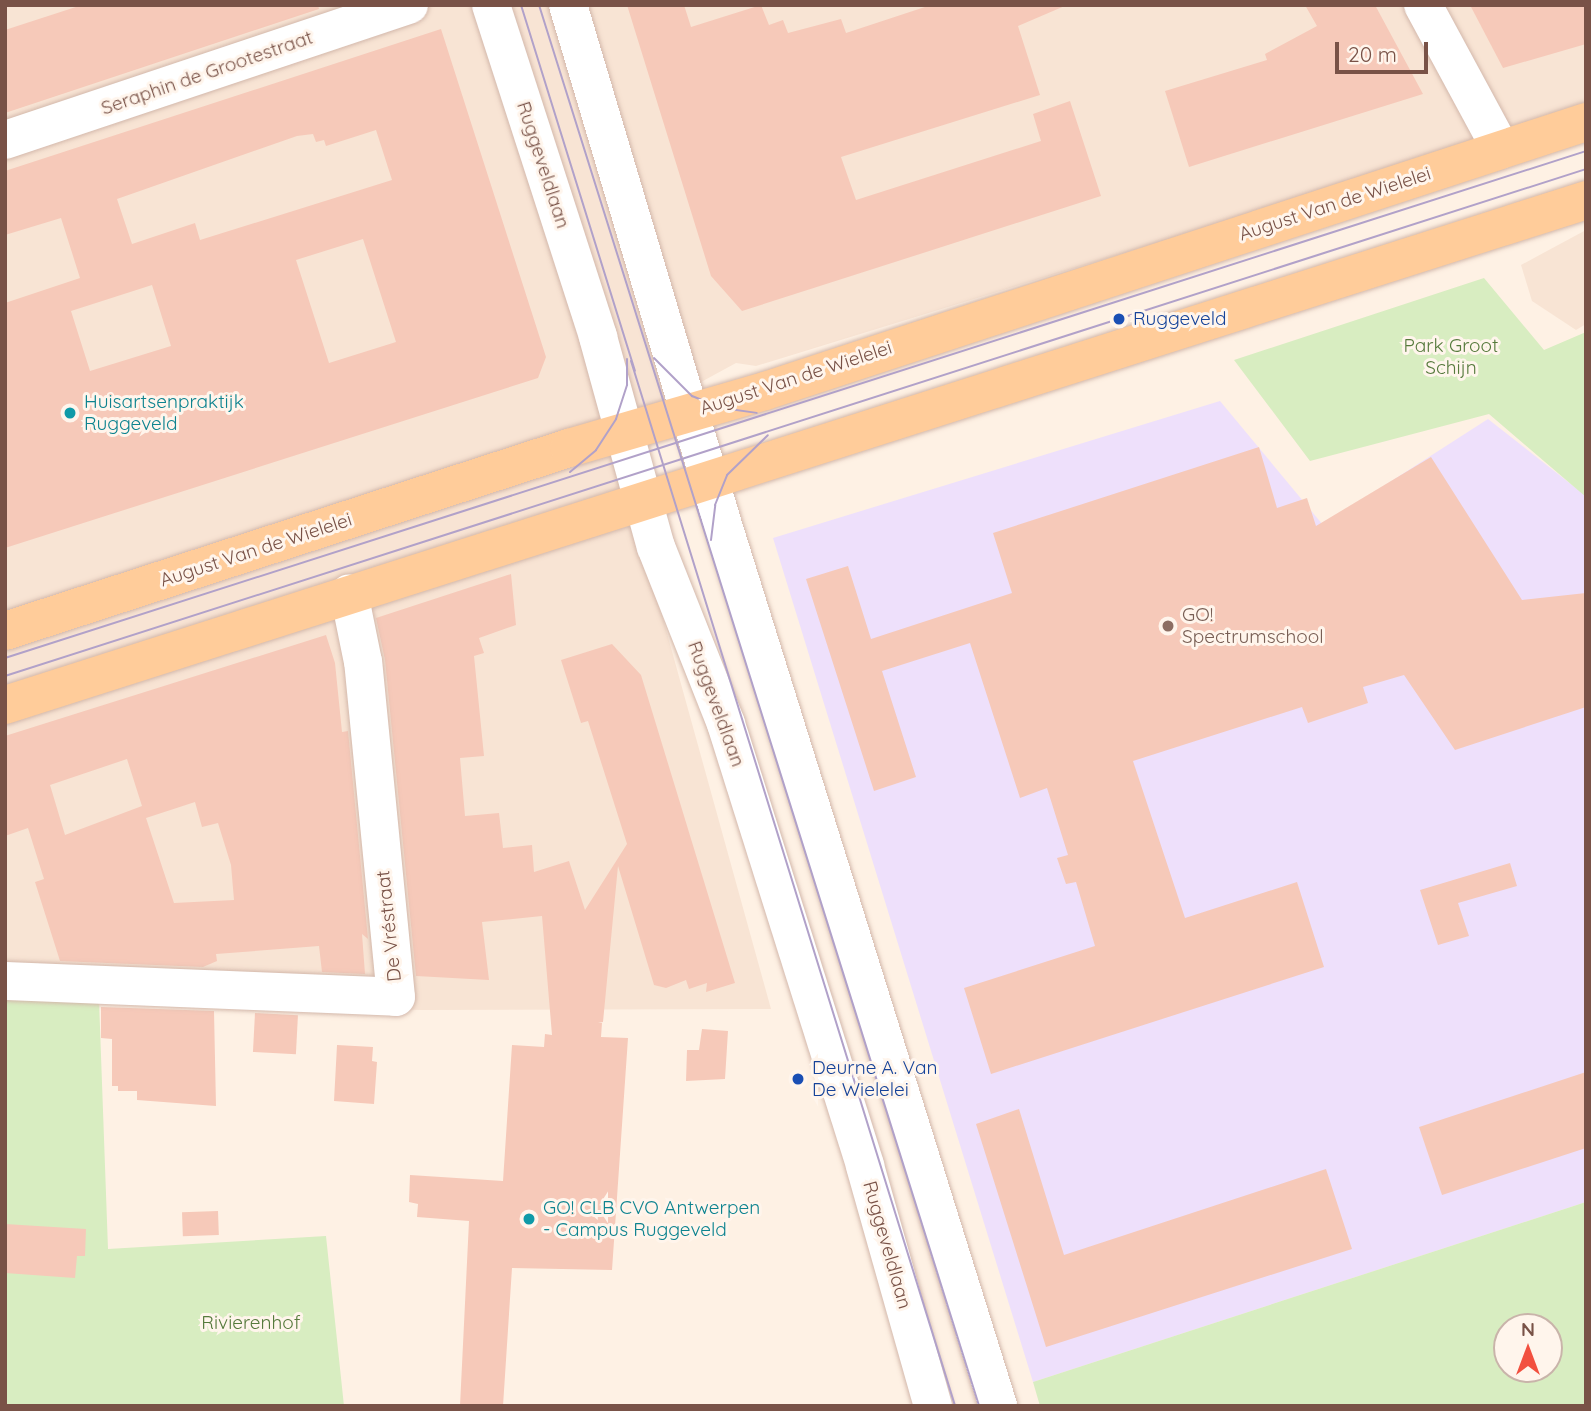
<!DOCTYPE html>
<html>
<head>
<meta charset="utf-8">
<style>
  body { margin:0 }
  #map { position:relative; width:1591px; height:1411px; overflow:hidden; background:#fef1e4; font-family:Quicksand,sans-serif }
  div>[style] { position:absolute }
  .residential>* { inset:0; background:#f8e4d4 }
  .education>* { inset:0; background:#eee0fb }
  .green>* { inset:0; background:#d8edc1 }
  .building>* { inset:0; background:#f6c9b9; transform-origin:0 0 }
  .roads { filter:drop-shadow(0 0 2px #d3b8ab) drop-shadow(0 0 2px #d3b8ab) }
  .minor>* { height:38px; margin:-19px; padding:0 19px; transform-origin:19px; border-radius:19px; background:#fff }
  .major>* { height:38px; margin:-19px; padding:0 19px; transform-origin:19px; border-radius:19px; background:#ffcc9a }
  .tram>* { height:2px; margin:-1px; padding:0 1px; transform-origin:1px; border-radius:1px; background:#b1a1c9 }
  .dots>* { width:19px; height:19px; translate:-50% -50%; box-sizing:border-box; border:4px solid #fff5ec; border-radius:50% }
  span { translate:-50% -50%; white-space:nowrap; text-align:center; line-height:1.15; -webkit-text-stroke:6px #fff5ec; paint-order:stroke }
  .street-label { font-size:19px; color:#795247 }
  .transit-label { font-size:19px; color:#164399 }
  .left { translate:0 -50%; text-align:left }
  .park-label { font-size:19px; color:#567a3c }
  .culture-label { font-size:19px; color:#0d838f }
  .education-label { font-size:19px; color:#785e54 }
  .frame { position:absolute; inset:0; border:7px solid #795247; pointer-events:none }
  .north { position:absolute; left:1493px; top:1313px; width:70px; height:70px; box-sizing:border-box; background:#fff5ec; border:2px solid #c9b4aa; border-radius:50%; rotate:0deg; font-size:19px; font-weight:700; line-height:28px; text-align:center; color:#795247 }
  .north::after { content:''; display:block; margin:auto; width:24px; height:32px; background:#f2503f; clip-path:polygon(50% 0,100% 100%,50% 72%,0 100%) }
  .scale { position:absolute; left:1335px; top:42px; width:93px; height:32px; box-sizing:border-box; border:4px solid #795247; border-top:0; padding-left:9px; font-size:21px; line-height:24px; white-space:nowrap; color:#795247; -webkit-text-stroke:5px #fff5ec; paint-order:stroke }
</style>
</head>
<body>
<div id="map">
  <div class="residential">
    <div style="clip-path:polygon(5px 5px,1586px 5px,1586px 111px,756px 366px,736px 363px,611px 431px,771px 1009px,421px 1010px,5px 996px)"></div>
    <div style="clip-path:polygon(1586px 230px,1586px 324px,1576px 330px,1532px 301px,1521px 265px)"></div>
  </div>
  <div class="education">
    <div style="clip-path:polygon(1220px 401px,1323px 525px,1488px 419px,1586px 496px,1586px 1202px,1033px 1382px,773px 538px)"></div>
  </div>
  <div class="green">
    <div style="clip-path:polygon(1484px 278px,1544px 350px,1586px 332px,1586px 497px,1489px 414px,1310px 461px,1234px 360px)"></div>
    <div style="clip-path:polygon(5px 995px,99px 1000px,108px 1249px,326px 1236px,344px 1406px,5px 1406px)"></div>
    <div style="clip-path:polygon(evenodd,1586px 1202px,1586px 1406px,1040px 1406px,1033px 1382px,1586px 1202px,1507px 1327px,1549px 1327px,1549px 1369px,1507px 1369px,1507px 1327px)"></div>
  </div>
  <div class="building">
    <div style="clip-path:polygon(82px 5px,318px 5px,319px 9px,5px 113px,5px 30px)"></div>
    <div style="clip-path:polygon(627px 5px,684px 5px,691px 27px,761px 5px,769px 25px,783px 20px,788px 33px,841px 19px,846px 33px,931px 5px,1067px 5px,1018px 26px,1040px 95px,841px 157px,856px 200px,1041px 141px,1033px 114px,1070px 101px,1101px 196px,742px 311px,711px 276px)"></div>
    <div style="clip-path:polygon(1305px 5px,1375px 5px,1423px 94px,1189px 167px,1165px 91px,1267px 60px,1265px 54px,1317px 26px)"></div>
    <div style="clip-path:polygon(1470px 5px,1586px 5px,1586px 44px,1503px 68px)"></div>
    <div style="clip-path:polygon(evenodd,441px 29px,546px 357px,538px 378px,5px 548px,5px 303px,80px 278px,61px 218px,5px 235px,5px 171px,441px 29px,376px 130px,392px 180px,200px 240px,195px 223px,132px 244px,117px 199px,297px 136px,313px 134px,316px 142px,324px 140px,326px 146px,376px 130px,441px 29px,363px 239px,396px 342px,329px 363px,296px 260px,363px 239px,441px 29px,152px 285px,171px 346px,90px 371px,71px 311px,152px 285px)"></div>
    <div style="clip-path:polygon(1259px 447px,1277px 508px,1307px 498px,1316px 526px,1431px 457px,1522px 600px,1586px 593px,1586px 707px,1455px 750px,1404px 675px,1363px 687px,1368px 703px,1308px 723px,1302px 707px,1133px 761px,1185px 918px,1297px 882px,1324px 967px,991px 1074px,964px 988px,1095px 946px,1076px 882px,1066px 884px,1057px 858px,1068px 855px,1047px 788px,1020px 798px,970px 643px,882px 671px,916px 777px,874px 791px,806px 579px,848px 566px,871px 639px,1012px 593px,993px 533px)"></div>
    <div style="clip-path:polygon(511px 574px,516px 625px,479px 638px,484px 653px,474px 656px,484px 756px,460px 758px,465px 816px,499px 813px,503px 848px,532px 845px,534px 872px,569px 861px,585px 910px,627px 844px,588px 721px,581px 723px,561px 660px,612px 644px,641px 675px,735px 983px,706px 992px,707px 983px,689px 989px,686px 980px,666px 988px,654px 985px,618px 866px,603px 1022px,598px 1023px,602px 1023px,601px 1037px,628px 1038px,612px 1270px,512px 1268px,503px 1406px,460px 1406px,469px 1221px,417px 1217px,418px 1204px,409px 1202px,410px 1175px,503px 1181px,512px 1045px,544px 1047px,545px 1034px,552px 1035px,542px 916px,482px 922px,489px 980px,416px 976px,385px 660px,376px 618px)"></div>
    <div style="clip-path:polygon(evenodd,326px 635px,335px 663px,342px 732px,348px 731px,368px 939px,362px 934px,365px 974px,322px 972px,319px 946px,216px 954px,217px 961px,203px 967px,60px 961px,35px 882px,44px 879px,28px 828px,5px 836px,5px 736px,326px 635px,127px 759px,142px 806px,65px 835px,50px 785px,127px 759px,326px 635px,195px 802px,202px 827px,218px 823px,231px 865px,234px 900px,174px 903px,146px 818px,195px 802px)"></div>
    <div style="clip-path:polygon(1510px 863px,1517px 886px,1458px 903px,1469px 936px,1438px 945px,1420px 890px)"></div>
    <div style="clip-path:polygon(101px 1007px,214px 1011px,216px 1106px,137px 1100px,137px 1091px,118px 1091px,118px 1086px,112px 1086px,112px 1039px,101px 1038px)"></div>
    <div style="left:255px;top:1013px;width:43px;height:39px;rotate:3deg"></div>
    <div style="clip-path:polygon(702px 1029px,728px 1031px,725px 1079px,686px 1081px,687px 1050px,699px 1050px)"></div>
    <div style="clip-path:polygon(337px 1045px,373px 1047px,372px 1061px,377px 1062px,374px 1104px,334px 1101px)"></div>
    <div style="clip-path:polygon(1586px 1072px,1586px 1148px,1442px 1195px,1419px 1127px)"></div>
    <div style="clip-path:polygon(1019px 1109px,1064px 1255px,1326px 1169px,1352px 1249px,1046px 1347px,976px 1124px)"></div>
    <div style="left:218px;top:1211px;width:24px;height:36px;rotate:88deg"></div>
    <div style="clip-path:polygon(5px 1224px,86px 1229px,85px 1256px,77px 1256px,75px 1278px,5px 1273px)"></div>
  </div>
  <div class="roads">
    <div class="minor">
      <div style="left:491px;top:5px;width:349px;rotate:72.1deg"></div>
      <div style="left:598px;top:337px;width:218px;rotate:74.6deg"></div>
      <div style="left:656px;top:547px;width:190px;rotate:68.4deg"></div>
      <div style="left:726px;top:724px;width:463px;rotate:72.5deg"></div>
      <div style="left:865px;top:1166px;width:249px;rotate:74.2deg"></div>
      <div style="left:568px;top:5px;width:543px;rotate:73.4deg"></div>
      <div style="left:723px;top:525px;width:923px;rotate:72.66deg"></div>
      <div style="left:1423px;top:5px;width:164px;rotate:61.6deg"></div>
      <div style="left:5px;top:140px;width:426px;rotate:-18.5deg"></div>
      <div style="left:5px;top:981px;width:391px;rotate:2.3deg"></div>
      <div style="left:396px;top:997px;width:337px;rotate:-95.6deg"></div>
      <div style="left:363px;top:662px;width:70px;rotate:-101.5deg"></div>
    </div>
    <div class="major">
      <div style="left:5px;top:631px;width:593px;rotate:-17.98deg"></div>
      <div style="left:569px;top:448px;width:204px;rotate:-16.2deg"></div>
      <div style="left:765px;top:391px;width:864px;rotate:-18.14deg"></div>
      <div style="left:5px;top:705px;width:1660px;rotate:-17.71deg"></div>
    </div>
  </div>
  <div class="tram">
    <div style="left:521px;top:5px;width:383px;rotate:72.7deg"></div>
    <div style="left:539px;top:5px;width:1468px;rotate:72.56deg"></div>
    <div style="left:654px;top:358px;width:54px;rotate:45deg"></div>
    <div style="left:692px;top:396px;width:32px;rotate:22deg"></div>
    <div style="left:722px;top:408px;width:35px;rotate:8deg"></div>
    <div style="left:631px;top:361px;width:1094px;rotate:72.77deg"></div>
    <div style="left:570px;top:472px;width:34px;rotate:-40deg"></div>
    <div style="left:596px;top:450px;width:37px;rotate:-57deg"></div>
    <div style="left:616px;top:419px;width:36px;rotate:-72deg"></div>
    <div style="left:627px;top:385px;width:26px;rotate:-90deg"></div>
    <div style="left:711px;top:540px;width:35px;rotate:-83deg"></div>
    <div style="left:715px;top:505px;width:32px;rotate:-68deg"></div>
    <div style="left:727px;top:475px;width:57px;rotate:-44.3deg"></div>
    <div style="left:5px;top:658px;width:1660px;rotate:-17.78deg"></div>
    <div style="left:5px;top:676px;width:1660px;rotate:-17.78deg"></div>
  </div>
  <div class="dots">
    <div style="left:1119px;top:319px;background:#1a4fb4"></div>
    <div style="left:70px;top:413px;background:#0f9aa8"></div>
    <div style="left:1168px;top:626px;background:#8d6e63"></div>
    <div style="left:798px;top:1079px;background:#1a4fb4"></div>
    <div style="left:529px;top:1219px;background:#0f9aa8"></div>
  </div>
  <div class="street-label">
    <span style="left:207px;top:73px;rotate:-19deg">Seraphin de Grootestraat</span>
    <span style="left:543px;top:165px;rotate:72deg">Ruggeveldlaan</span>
    <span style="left:1335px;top:204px;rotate:-18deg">August Van de Wielelei</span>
    <span style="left:796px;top:378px;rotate:-18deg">August Van de Wielelei</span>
    <span style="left:256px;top:550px;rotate:-18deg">August Van de Wielelei</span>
    <span style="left:716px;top:704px;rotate:70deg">Ruggeveldlaan</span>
    <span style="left:389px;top:926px;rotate:-96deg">De Vréstraat</span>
    <span style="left:887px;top:1245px;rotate:74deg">Ruggeveldlaan</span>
  </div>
  <div class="transit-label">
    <span class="left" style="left:1133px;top:319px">Ruggeveld</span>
    <span class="left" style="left:812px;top:1079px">Deurne A. Van<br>De Wielelei</span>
  </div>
  <div class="park-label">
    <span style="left:1451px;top:357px">Park Groot<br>Schijn</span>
    <span style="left:251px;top:1323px">Rivierenhof</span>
  </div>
  <div class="culture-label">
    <span class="left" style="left:84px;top:413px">Huisartsenpraktijk<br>Ruggeveld</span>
    <span class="left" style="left:543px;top:1219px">GO! CLB CVO Antwerpen<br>- Campus Ruggeveld</span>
  </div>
  <div class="education-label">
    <span class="left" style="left:1182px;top:626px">GO!<br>Spectrumschool</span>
  </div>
  <div class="frame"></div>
  <div class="north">N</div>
  <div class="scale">20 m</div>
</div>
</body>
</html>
